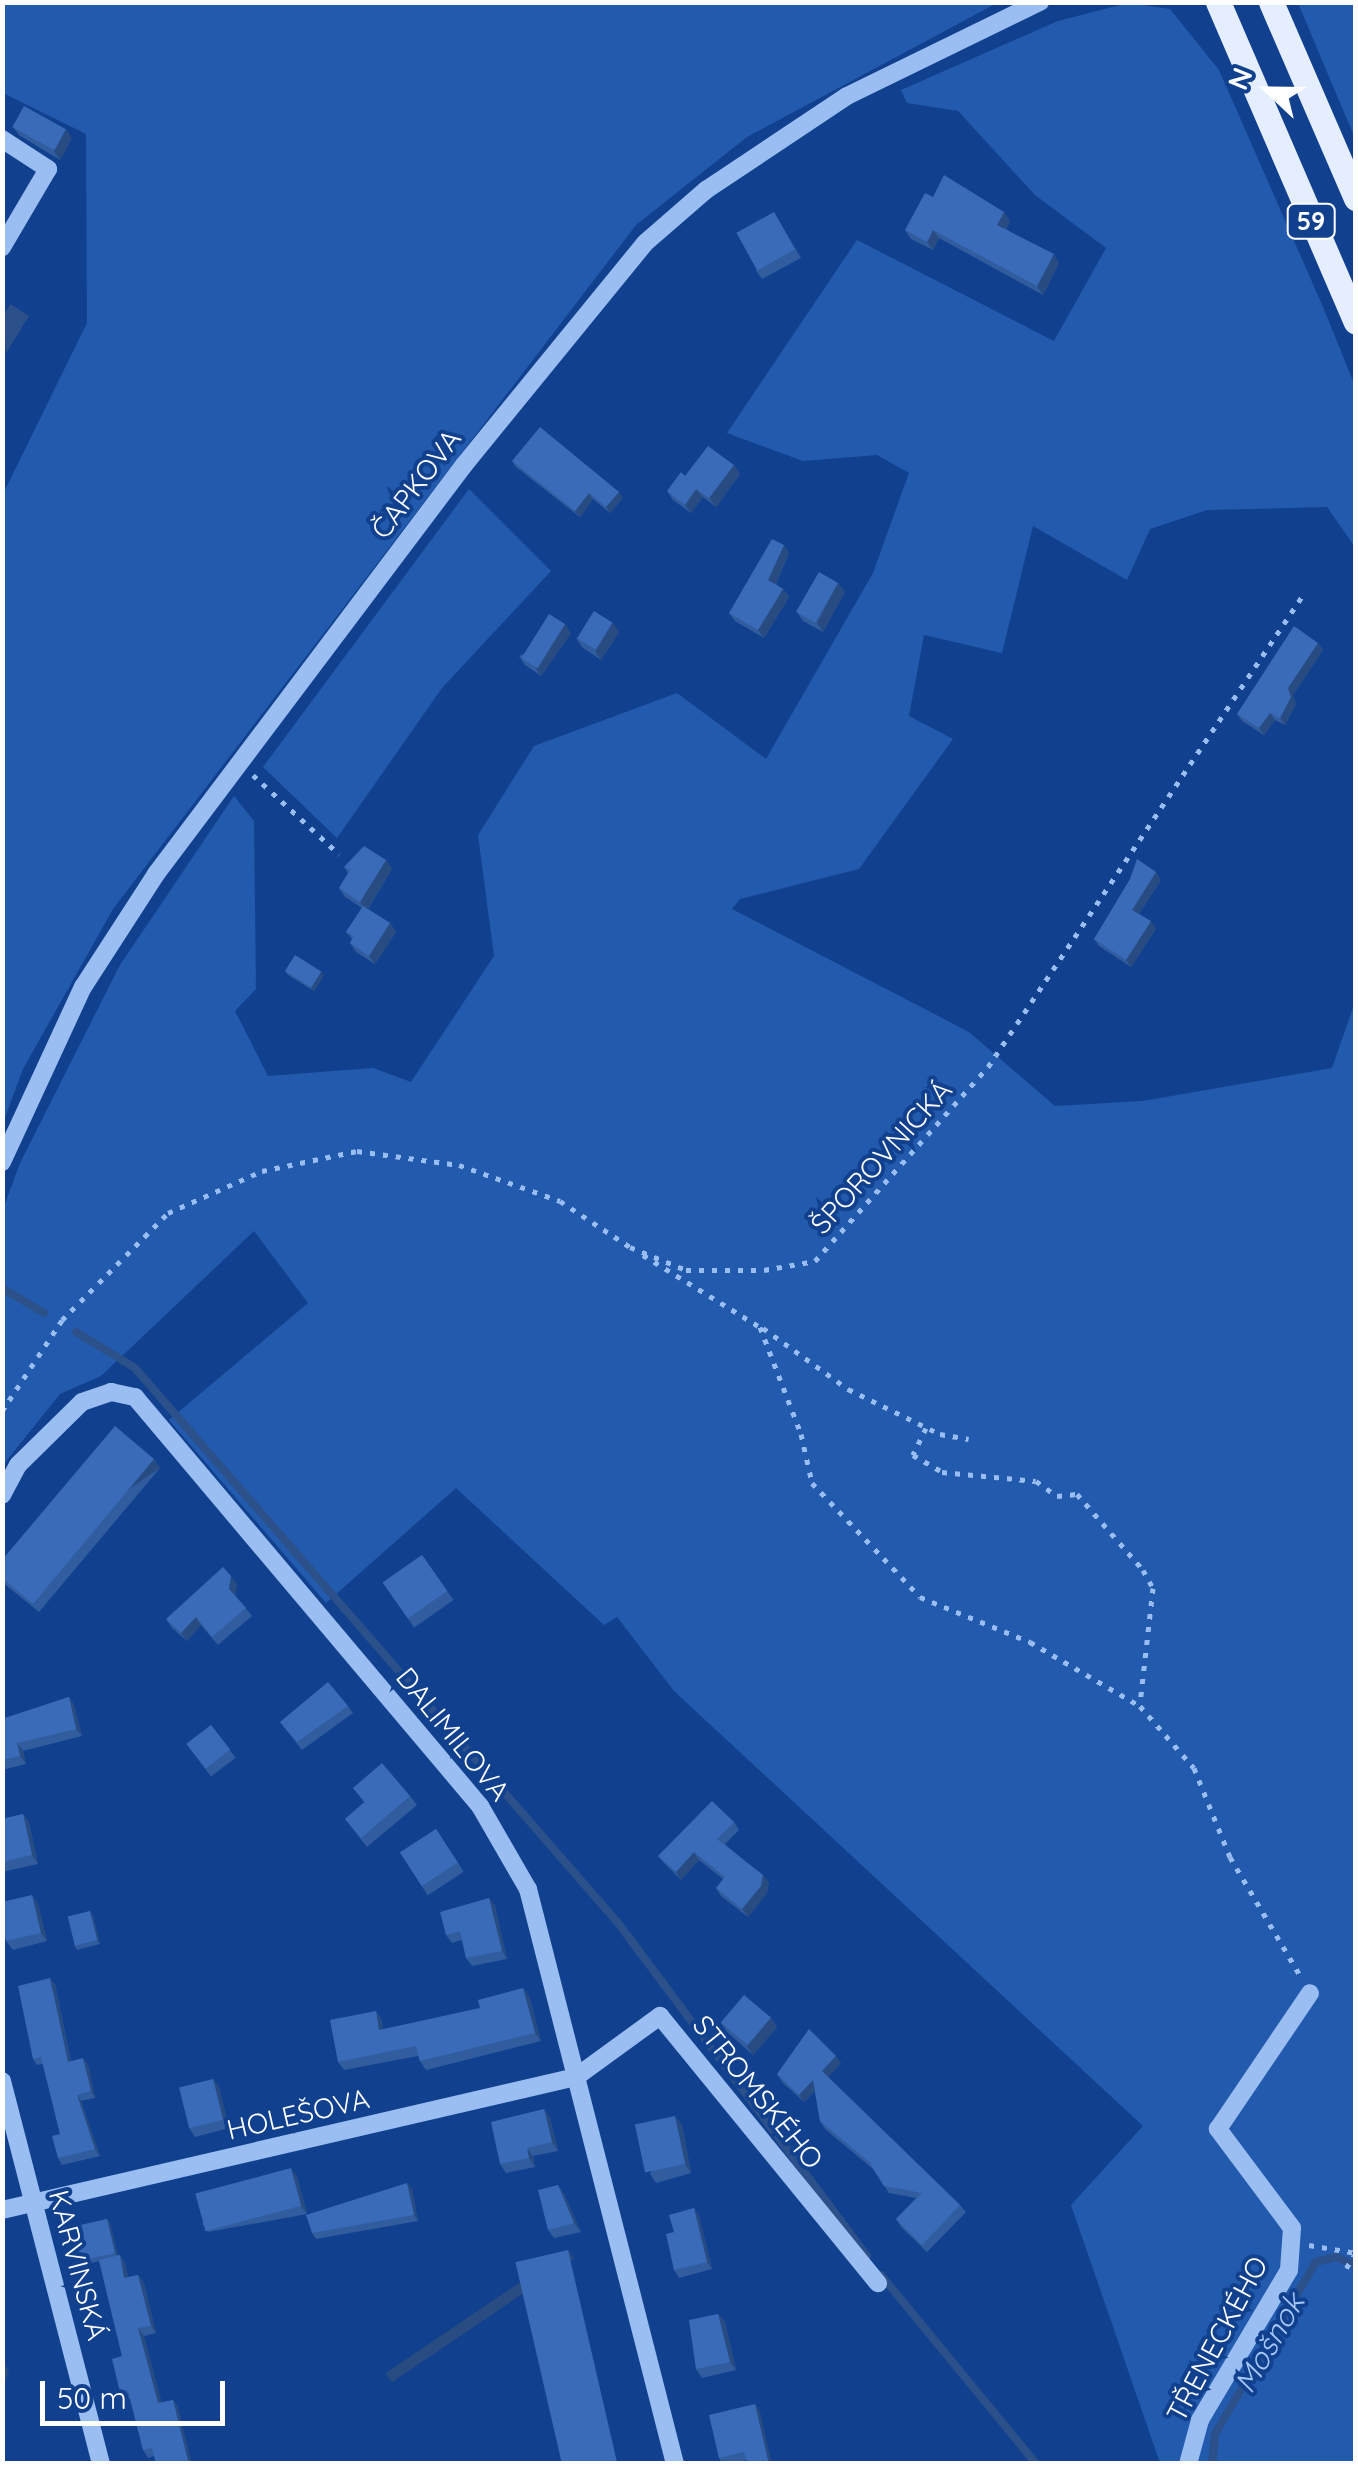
<!DOCTYPE html>
<html>
<head>
<meta charset="utf-8">
<style>
  body { margin:0 }
  #map { position:relative; width:1358px; height:2466px; overflow:hidden; background:#11418e; font-family:Quicksand,sans-serif }
  div>[style] { position:absolute }
  .green>* { inset:0; background:#225aad }
  .water>* { inset:0; background:#2c5089 }
  .stream>* { height:8px; margin:-4px; padding:0 4px; transform-origin:4px; border-radius:4px; background:#2c5089 }
  .path>* { height:5px; margin-top:-2.5px; transform-origin:0; background:repeating-linear-gradient(90deg,#9abdf2 0 5px,transparent 0 13px) }
  .minor>* { height:18px; margin:-9px; padding:0 9px; transform-origin:9px; border-radius:9px; background:#9abdf2 }
  .major>* { height:25px; margin:-12.5px; padding:0 12.5px; transform-origin:12.5px; border-radius:12.5px; background:#e5eeff }
  .wall>* { inset:0; background:#315c9e; transform-origin:0 0 }
  .shaded-wall>* { inset:0; background:#284b81; transform-origin:0 0 }
  .building>* { inset:0; background:#396bb8; transform-origin:0 0 }
  span { translate:-50% -50%; white-space:nowrap; text-align:center; line-height:1.15; -webkit-text-stroke:8px #11418e; paint-order:stroke }
  .shield-label span { padding:2px 8px; background:#11418e; border:2px solid; border-radius:8px; -webkit-text-stroke-width:0 }
  .shield-label { font-size:25px; color:#fff; font-weight:700 }
  .street-label { font-size:28px; color:#fff }
  .water-label { font-size:30px; color:#a6c7f9; font-style:italic }
  .frame { position:absolute; inset:0; border:5px solid #fff; pointer-events:none }
  .north { position:absolute; left:1218px; top:40px; width:100px; height:100px; -webkit-text-stroke:8px #11418e; paint-order:stroke; rotate:292deg; font-size:28px; font-weight:700; line-height:40px; text-align:center; color:#fff }
  .north::after { content:''; display:block; margin:auto; width:35px; height:45px; background:#fff; clip-path:polygon(50% 0,100% 100%,50% 72%,0 100%) }
  .scale { position:absolute; left:40px; top:2381px; width:185px; height:45px; box-sizing:border-box; border:5px solid #fff; border-top:0; padding-left:12px; font-size:30px; line-height:35px; white-space:nowrap; color:#fff; -webkit-text-stroke:8px #11418e; paint-order:stroke }
</style>
</head>
<body>
<div id="map">
  <div class="green">
    <div style="clip-path:polygon(3px 3px,997px 3px,747px 137px,636px 225px,113px 909px,23px 1069px,3px 1123px,3px 494px,87px 323px,86px 134px,3px 93px)"></div>
    <div style="clip-path:polygon(1128px 3px,1170px 9px,1219px 70px,1323px 307px,1355px 386px,1355px 547px,1327px 507px,1207px 510px,1150px 529px,1127px 580px,1033px 526px,1002px 653px,924px 635px,909px 716px,953px 739px,859px 869px,740px 899px,732px 909px,969px 1032px,1055px 1106px,1143px 1101px,1332px 1068px,1355px 1002px,1355px 2463px,1160px 2463px,1071px 2205px,1143px 2126px,674px 1691px,617px 1617px,604px 1625px,456px 1488px,326px 1603px,169px 1420px,308px 1303px,254px 1231px,101px 1376px,60px 1394px,3px 1465px,2px 1212px,20px 1163px,120px 965px,234px 796px,254px 821px,256px 989px,235px 1011px,268px 1076px,373px 1068px,411px 1082px,494px 956px,478px 835px,534px 746px,677px 693px,766px 759px,873px 573px,909px 473px,877px 455px,803px 461px,727px 433px,857px 240px,1054px 341px,1106px 248px,1035px 195px,958px 111px,907px 103px,901px 90px,1058px 21px)"></div>
    <div style="clip-path:polygon(1298px 3px,1355px 3px,1355px 138px,1332px 84px)"></div>
    <div style="clip-path:polygon(469px 489px,551px 571px,442px 688px,337px 838px,263px 767px)"></div>
  </div>
  <div class="water">
    <div style="clip-path:polygon(10px 304px,29px 316px,6px 353px,3px 317px)"></div>
  </div>
  <div class="stream">
    <div style="left:2px;top:1288px;width:49px;rotate:30.8deg"></div>
    <div style="left:76px;top:1332px;width:69px;rotate:31.4deg"></div>
    <div style="left:135px;top:1368px;width:736px;rotate:48.97deg"></div>
    <div style="left:618px;top:1923px;width:416px;rotate:53.2deg"></div>
    <div style="left:881px;top:2275px;width:244px;rotate:50.6deg"></div>
    <div style="left:1212px;top:2464px;width:30px;rotate:-84deg"></div>
    <div style="left:1215px;top:2434px;width:199px;rotate:-59.6deg"></div>
    <div style="left:1316px;top:2262px;width:21px;rotate:-14deg"></div>
    <div style="left:1336px;top:2257px;width:22px;rotate:24deg"></div>
  </div>
  <div class="path">
    <div style="left:253px;top:775px;width:117px;rotate:42.6deg"></div>
    <div style="left:643px;top:1255px;width:137px;rotate:31.6deg"></div>
    <div style="left:760px;top:1327px;width:115px;rotate:69deg"></div>
    <div style="left:801px;top:1434px;width:50px;rotate:77.3deg"></div>
    <div style="left:812px;top:1483px;width:157px;rotate:46.5deg"></div>
    <div style="left:920px;top:1597px;width:119px;rotate:22.2deg"></div>
    <div style="left:1030px;top:1642px;width:127px;rotate:30.2deg"></div>
    <div style="left:1140px;top:1706px;width:82px;rotate:48.9deg"></div>
    <div style="left:1194px;top:1768px;width:96px;rotate:68deg"></div>
    <div style="left:1230px;top:1857px;width:139px;rotate:59.4deg"></div>
    <div style="left:763px;top:1328px;width:105px;rotate:35.7deg"></div>
    <div style="left:848px;top:1389px;width:102px;rotate:26.1deg"></div>
    <div style="left:940px;top:1434px;width:29px;rotate:10deg"></div>
    <div style="left:2px;top:1411px;width:109px;rotate:-56.6deg"></div>
    <div style="left:62px;top:1320px;width:151px;rotate:-45.3deg"></div>
    <div style="left:168px;top:1213px;width:103px;rotate:-24.1deg"></div>
    <div style="left:262px;top:1171px;width:97px;rotate:-11.9deg"></div>
    <div style="left:357px;top:1151px;width:103px;rotate:7.8deg"></div>
    <div style="left:459px;top:1165px;width:107px;rotate:19.6deg"></div>
    <div style="left:560px;top:1201px;width:84px;rotate:33.3deg"></div>
    <div style="left:630px;top:1247px;width:61px;rotate:22.3deg"></div>
    <div style="left:686px;top:1270px;width:78px"></div>
    <div style="left:764px;top:1270px;width:52px;rotate:-10deg"></div>
    <div style="left:815px;top:1261px;width:260px;rotate:-48.3deg"></div>
    <div style="left:988px;top:1067px;width:567px;rotate:-56.28deg"></div>
    <div style="left:926px;top:1428px;width:30px;rotate:116deg"></div>
    <div style="left:913px;top:1455px;width:34px;rotate:30deg"></div>
    <div style="left:942px;top:1472px;width:94px;rotate:5.5deg"></div>
    <div style="left:1036px;top:1481px;width:26px;rotate:36deg"></div>
    <div style="left:1057px;top:1496px;width:20px;rotate:-6deg"></div>
    <div style="left:1077px;top:1494px;width:101px;rotate:49deg"></div>
    <div style="left:1143px;top:1570px;width:21px;rotate:61deg"></div>
    <div style="left:1153px;top:1588px;width:117px;rotate:96.4deg"></div>
    <div style="left:1309px;top:2245px;width:48px;rotate:9.7deg"></div>
    <div style="left:1356px;top:2253px;width:24px;rotate:123deg"></div>
  </div>
  <div class="minor">
    <div style="left:2px;top:139px;width:55px;rotate:33.1deg"></div>
    <div style="left:48px;top:169px;width:91px;rotate:120.5deg"></div>
    <div style="left:2px;top:1162px;width:193px;rotate:-65.2deg"></div>
    <div style="left:83px;top:987px;width:135px;rotate:-57.1deg"></div>
    <div style="left:156px;top:874px;width:512px;rotate:-53.02deg"></div>
    <div style="left:464px;top:465px;width:286px;rotate:-50.8deg"></div>
    <div style="left:645px;top:243px;width:81px;rotate:-41deg"></div>
    <div style="left:706px;top:190px;width:169px;rotate:-33.7deg"></div>
    <div style="left:847px;top:96px;width:215px;rotate:-26deg"></div>
    <div style="left:2px;top:1495px;width:34px;rotate:-62deg"></div>
    <div style="left:18px;top:1465px;width:90px;rotate:-44.5deg"></div>
    <div style="left:82px;top:1402px;width:31px;rotate:-19deg"></div>
    <div style="left:111px;top:1392px;width:25px;rotate:12deg"></div>
    <div style="left:135px;top:1397px;width:535px;rotate:49.85deg"></div>
    <div style="left:480px;top:1806px;width:96px;rotate:60deg"></div>
    <div style="left:528px;top:1889px;width:593px;rotate:75.66deg"></div>
    <div style="left:2px;top:2081px;width:396px;rotate:75.5deg"></div>
    <div style="left:2px;top:2210px;width:589px;rotate:-13.05deg"></div>
    <div style="left:576px;top:2077px;width:104px;rotate:-36deg"></div>
    <div style="left:660px;top:2016px;width:345px;rotate:50.8deg"></div>
    <div style="left:1188px;top:2464px;width:46px;rotate:-74.7deg"></div>
    <div style="left:1200px;top:2420px;width:174px;rotate:-59.3deg"></div>
    <div style="left:1289px;top:2270px;width:42px;rotate:-85.9deg"></div>
    <div style="left:1292px;top:2228px;width:124px;rotate:-126.8deg"></div>
    <div style="left:1218px;top:2129px;width:164px;rotate:-55.9deg"></div>
  </div>
  <div class="major">
    <div style="left:1218px;top:2px;width:348px;rotate:66.7deg"></div>
    <div style="left:1271px;top:2px;width:214px;rotate:66.6deg"></div>
  </div>
  <div class="wall">
    <div style="clip-path:polygon(13px 127px,72px 138px,60px 160px,19px 135px)"></div>
    <div style="clip-path:polygon(933px 197px,1004px 212px,1010px 221px,1006px 229px,1059px 263px,1043px 295px,939px 238px,933px 250px,911px 239px,905px 230px)"></div>
    <div style="clip-path:polygon(774px 212px,801px 258px,762px 279px,756px 271px)"></div>
    <div style="clip-path:polygon(512px 461px,623px 498px,610px 513px,593px 499px,580px 517px,516px 467px)"></div>
    <div style="clip-path:polygon(734px 465px,740px 474px,716px 507px,703px 497px,691px 513px,673px 500px,667px 491px,685px 476px)"></div>
    <div style="clip-path:polygon(784px 545px,789px 553px,776px 584px,783px 589px,789px 597px,764px 638px,735px 621px,729px 613px)"></div>
    <div style="clip-path:polygon(838px 583px,845px 592px,823px 632px,803px 621px,797px 612px)"></div>
    <div style="clip-path:polygon(619px 632px,601px 660px,582px 647px,576px 638px)"></div>
    <div style="clip-path:polygon(571px 633px,541px 676px,525px 665px,519px 656px)"></div>
    <div style="clip-path:polygon(1318px 643px,1323px 650px,1293px 695px,1296px 704px,1285px 725px,1275px 720px,1264px 735px,1242px 721px,1237px 714px)"></div>
    <div style="clip-path:polygon(386px 860px,392px 869px,368px 909px,390px 923px,396px 932px,375px 964px,356px 952px,350px 943px,352px 939px,346px 932px,362px 908px,345px 897px,339px 888px,348px 873px,344px 867px)"></div>
    <div style="clip-path:polygon(1156px 872px,1161px 880px,1139px 914px,1156px 929px,1131px 967px,1099px 946px,1094px 939px)"></div>
    <div style="clip-path:polygon(285px 971px,324px 975px,314px 991px,288px 975px)"></div>
    <div style="clip-path:polygon(154px 1459px,160px 1468px,39px 1612px,2px 1582px,2px 1560px)"></div>
    <div style="left:422px;top:1555px;width:55px;height:48px;rotate:55deg"></div>
    <div style="clip-path:polygon(237px 1584px,235px 1595px,252px 1616px,218px 1645px,201px 1625px,187px 1641px,172px 1628px,166px 1619px)"></div>
    <div style="clip-path:polygon(69px 1697px,74px 1705px,82px 1736px,23px 1751px,26px 1764px,2px 1770px,2px 1719px)"></div>
    <div style="clip-path:polygon(348px 1706px,353px 1713px,302px 1750px,280px 1722px)"></div>
    <div style="left:211px;top:1725px;width:41px;height:31px;rotate:53deg"></div>
    <div style="clip-path:polygon(353px 1788px,410px 1796px,417px 1805px,367px 1847px,345px 1819px,364px 1802px)"></div>
    <div style="clip-path:polygon(23px 1814px,29px 1823px,38px 1864px,2px 1872px,2px 1819px)"></div>
    <div style="clip-path:polygon(734px 1822px,739px 1830px,725px 1844px,769px 1882px,767px 1893px,748px 1917px,721px 1896px,716px 1888px,723px 1879px,699px 1860px,681px 1880px,664px 1863px,658px 1856px)"></div>
    <div style="left:436px;top:1829px;width:51px;height:43px;rotate:57deg"></div>
    <div style="clip-path:polygon(32px 1895px,38px 1904px,47px 1941px,13px 1950px,6px 1941px)"></div>
    <div style="clip-path:polygon(489px 1898px,495px 1906px,507px 1959px,472px 1966px,466px 1958px,462px 1940px,452px 1943px,446px 1935px)"></div>
    <div style="clip-path:polygon(93px 1916px,100px 1944px,77px 1950px,74px 1945px)"></div>
    <div style="clip-path:polygon(55px 1984px,71px 2061px,88px 2064px,95px 2098px,81px 2101px,100px 2156px,62px 2165px,58px 2158px,60px 2134px,43px 2064px,37px 2065px,33px 2059px)"></div>
    <div style="clip-path:polygon(523px 1988px,529px 1996px,541px 2041px,426px 2070px,420px 2061px,418px 2056px,344px 2070px,338px 2062px,376px 2011px,381px 2019px,383px 2030px,480px 2008px)"></div>
    <div style="clip-path:polygon(771px 2018px,777px 2027px,753px 2055px,727px 2032px,721px 2023px)"></div>
    <div style="clip-path:polygon(841px 2063px,828px 2077px,960px 2205px,966px 2212px,927px 2252px,901px 2227px,896px 2219px,916px 2198px,889px 2193px,873px 2169px,825px 2129px,820px 2121px,815px 2091px,804px 2102px,782px 2082px,777px 2074px)"></div>
    <div style="clip-path:polygon(213px 2079px,219px 2087px,229px 2128px,195px 2137px,189px 2128px)"></div>
    <div style="clip-path:polygon(544px 2109px,550px 2118px,558px 2151px,533px 2156px,535px 2167px,506px 2173px,500px 2164px)"></div>
    <div style="clip-path:polygon(682px 2125px,691px 2173px,656px 2183px,650px 2174px)"></div>
    <div style="clip-path:polygon(297px 2176px,307px 2214px,208px 2232px,202px 2223px)"></div>
    <div style="clip-path:polygon(558px 2185px,564px 2194px,581px 2232px,554px 2238px,548px 2230px)"></div>
    <div style="clip-path:polygon(412px 2189px,418px 2221px,316px 2239px,312px 2233px)"></div>
    <div style="clip-path:polygon(694px 2208px,699px 2216px,712px 2269px,679px 2278px,674px 2270px,674px 2232px)"></div>
    <div style="clip-path:polygon(107px 2219px,110px 2223px,118px 2256px,120px 2255px,125px 2263px,128px 2277px,138px 2275px,144px 2283px,156px 2333px,144px 2336px,161px 2403px,173px 2400px,178px 2407px,154px 2456px,148px 2458px,143px 2450px,130px 2399px,126px 2400px,120px 2392px,122px 2356px,99px 2261px,84px 2265px,81px 2261px)"></div>
    <div style="clip-path:polygon(718px 2314px,725px 2322px,736px 2370px,702px 2378px,696px 2369px)"></div>
    <div style="clip-path:polygon(755px 2404px,760px 2412px,747px 2460px,733px 2464px,723px 2464px,719px 2458px)"></div>
  </div>
  <div class="shaded-wall">
    <div style="clip-path:polygon(66px 129px,72px 138px,60px 160px,54px 151px)"></div>
    <div style="clip-path:polygon(1004px 212px,1010px 221px,1003px 233px,997px 225px)"></div>
    <div style="clip-path:polygon(933px 230px,939px 238px,933px 250px,927px 242px)"></div>
    <div style="clip-path:polygon(1054px 254px,1059px 263px,1043px 295px,1037px 286px)"></div>
    <div style="clip-path:polygon(734px 465px,740px 474px,716px 507px,709px 498px)"></div>
    <div style="clip-path:polygon(696px 489px,703px 497px,691px 513px,685px 505px)"></div>
    <div style="clip-path:polygon(619px 492px,623px 498px,610px 513px,606px 507px)"></div>
    <div style="clip-path:polygon(589px 493px,593px 499px,580px 517px,575px 511px)"></div>
    <div style="clip-path:polygon(784px 545px,789px 553px,774px 588px,768px 580px)"></div>
    <div style="clip-path:polygon(838px 583px,845px 592px,823px 632px,817px 623px)"></div>
    <div style="clip-path:polygon(783px 589px,789px 597px,764px 638px,758px 630px)"></div>
    <div style="clip-path:polygon(613px 623px,619px 632px,601px 660px,595px 651px)"></div>
    <div style="clip-path:polygon(565px 624px,571px 633px,541px 676px,535px 667px)"></div>
    <div style="clip-path:polygon(1318px 643px,1323px 650px,1293px 695px,1296px 704px,1285px 725px,1280px 718px,1288px 688px)"></div>
    <div style="clip-path:polygon(1270px 713px,1275px 720px,1264px 735px,1259px 728px)"></div>
    <div style="clip-path:polygon(386px 860px,392px 869px,367px 910px,360px 902px)"></div>
    <div style="clip-path:polygon(1156px 872px,1161px 880px,1137px 917px,1132px 910px)"></div>
    <div style="clip-path:polygon(1151px 921px,1156px 929px,1131px 967px,1126px 960px)"></div>
    <div style="clip-path:polygon(390px 923px,396px 932px,375px 964px,369px 956px)"></div>
    <div style="clip-path:polygon(321px 971px,324px 975px,314px 991px,310px 987px)"></div>
    <div style="left:154px;top:1459px;width:11px;height:189px;rotate:56deg"></div>
    <div style="clip-path:polygon(231px 1576px,237px 1584px,235px 1597px,229px 1589px)"></div>
    <div style="clip-path:polygon(196px 1617px,201px 1625px,187px 1641px,181px 1633px)"></div>
    <div style="clip-path:polygon(69px 1697px,74px 1705px,82px 1736px,76px 1729px)"></div>
    <div style="clip-path:polygon(17px 1743px,23px 1751px,26px 1764px,20px 1756px)"></div>
    <div style="clip-path:polygon(23px 1814px,29px 1823px,38px 1864px,32px 1855px)"></div>
    <div style="clip-path:polygon(694px 1852px,699px 1860px,681px 1880px,676px 1872px)"></div>
    <div style="clip-path:polygon(763px 1875px,769px 1882px,767px 1893px,748px 1917px,742px 1909px)"></div>
    <div style="clip-path:polygon(32px 1895px,38px 1904px,47px 1941px,41px 1933px)"></div>
    <div style="clip-path:polygon(489px 1898px,495px 1906px,507px 1959px,502px 1951px)"></div>
    <div style="clip-path:polygon(90px 1911px,93px 1916px,100px 1944px,97px 1940px)"></div>
    <div style="clip-path:polygon(50px 1978px,55px 1984px,72px 2068px,68px 2062px)"></div>
    <div style="clip-path:polygon(523px 1988px,529px 1996px,541px 2041px,535px 2033px)"></div>
    <div style="clip-path:polygon(376px 2011px,381px 2019px,385px 2039px,379px 2030px)"></div>
    <div style="clip-path:polygon(771px 2018px,777px 2027px,753px 2055px,747px 2046px)"></div>
    <div style="clip-path:polygon(836px 2056px,841px 2063px,827px 2078px,822px 2071px)"></div>
    <div style="clip-path:polygon(83px 2058px,88px 2064px,95px 2098px,91px 2091px)"></div>
    <div style="clip-path:polygon(213px 2079px,219px 2087px,229px 2128px,223px 2120px)"></div>
    <div style="clip-path:polygon(813px 2080px,819px 2087px,804px 2102px,799px 2095px)"></div>
    <div style="clip-path:polygon(77px 2095px,81px 2101px,100px 2156px,95px 2149px)"></div>
    <div style="clip-path:polygon(544px 2109px,550px 2118px,558px 2151px,552px 2142px)"></div>
    <div style="clip-path:polygon(675px 2116px,682px 2125px,691px 2173px,685px 2164px)"></div>
    <div style="clip-path:polygon(527px 2148px,533px 2156px,535px 2167px,529px 2158px)"></div>
    <div style="clip-path:polygon(291px 2168px,297px 2176px,307px 2214px,301px 2206px)"></div>
    <div style="clip-path:polygon(407px 2183px,412px 2189px,418px 2221px,414px 2215px)"></div>
    <div style="clip-path:polygon(558px 2185px,564px 2194px,581px 2232px,574px 2223px)"></div>
    <div style="clip-path:polygon(694px 2208px,699px 2216px,712px 2269px,707px 2262px)"></div>
    <div style="clip-path:polygon(107px 2219px,110px 2223px,118px 2257px,115px 2253px)"></div>
    <div style="left:568px;top:2250px;width:11px;height:220px;rotate:56deg"></div>
    <div style="clip-path:polygon(120px 2255px,125px 2263px,130px 2286px,124px 2278px)"></div>
    <div style="clip-path:polygon(138px 2275px,144px 2283px,156px 2333px,151px 2326px)"></div>
    <div style="clip-path:polygon(718px 2314px,725px 2322px,736px 2370px,730px 2362px)"></div>
    <div style="clip-path:polygon(138px 2328px,144px 2336px,164px 2411px,158px 2403px)"></div>
    <div style="clip-path:polygon(3px 2362px,9px 2371px,2px 2391px,2px 2363px)"></div>
    <div style="clip-path:polygon(173px 2400px,178px 2407px,192px 2464px,189px 2464px)"></div>
    <div style="clip-path:polygon(755px 2404px,760px 2412px,772px 2464px,769px 2464px)"></div>
  </div>
  <div class="building">
    <div style="left:24px;top:106px;width:48px;height:24px;rotate:29deg"></div>
    <div style="clip-path:polygon(944px 175px,1004px 212px,997px 225px,1054px 254px,1037px 286px,933px 230px,927px 242px,905px 230px,925px 193px,933px 197px)"></div>
    <div style="left:774px;top:212px;width:43px;height:43px;rotate:61deg"></div>
    <div style="clip-path:polygon(540px 427px,619px 492px,606px 507px,589px 493px,575px 511px,512px 461px)"></div>
    <div style="clip-path:polygon(708px 446px,734px 465px,709px 498px,696px 489px,685px 505px,667px 491px,681px 472px,685px 476px)"></div>
    <div style="clip-path:polygon(772px 539px,784px 545px,768px 580px,783px 589px,758px 630px,729px 613px)"></div>
    <div style="left:819px;top:572px;width:22px;height:46px;rotate:30deg"></div>
    <div style="left:594px;top:611px;width:22px;height:32px;rotate:32deg"></div>
    <div style="left:549px;top:614px;width:19px;height:52px;rotate:32deg"></div>
    <div style="clip-path:polygon(1294px 626px,1318px 643px,1288px 688px,1291px 697px,1280px 718px,1270px 713px,1259px 728px,1237px 714px)"></div>
    <div style="clip-path:polygon(364px 846px,386px 860px,360px 902px,339px 888px,350px 870px,344px 867px)"></div>
    <div style="clip-path:polygon(1137px 859px,1156px 872px,1132px 910px,1151px 921px,1126px 960px,1094px 939px,1130px 879px)"></div>
    <div style="clip-path:polygon(363px 906px,390px 923px,369px 956px,350px 943px,354px 936px,346px 932px)"></div>
    <div style="left:295px;top:955px;width:31px;height:19px;rotate:32deg"></div>
    <div style="clip-path:polygon(115px 1426px,154px 1459px,33px 1604px,2px 1578px,2px 1560px)"></div>
    <div style="left:422px;top:1555px;width:44px;height:48px;rotate:55deg"></div>
    <div style="clip-path:polygon(223px 1567px,231px 1576px,229px 1589px,246px 1608px,212px 1637px,196px 1617px,181px 1633px,166px 1619px)"></div>
    <div style="clip-path:polygon(328px 1682px,348px 1706px,297px 1742px,280px 1722px)"></div>
    <div style="clip-path:polygon(69px 1697px,76px 1729px,17px 1743px,20px 1756px,2px 1760px,2px 1719px)"></div>
    <div style="left:211px;top:1725px;width:31px;height:31px;rotate:52deg"></div>
    <div style="clip-path:polygon(382px 1763px,410px 1796px,361px 1838px,345px 1819px,365px 1802px,353px 1788px)"></div>
    <div style="clip-path:polygon(712px 1801px,734px 1822px,717px 1839px,763px 1875px,761px 1886px,742px 1909px,716px 1888px,725px 1877px,694px 1852px,676px 1872px,658px 1856px)"></div>
    <div style="clip-path:polygon(23px 1814px,32px 1855px,2px 1862px,2px 1819px)"></div>
    <div style="left:436px;top:1829px;width:40px;height:43px;rotate:57deg"></div>
    <div style="clip-path:polygon(32px 1895px,41px 1933px,6px 1941px,2px 1925px,2px 1902px)"></div>
    <div style="clip-path:polygon(489px 1898px,502px 1951px,466px 1958px,460px 1931px,446px 1935px,440px 1912px)"></div>
    <div style="left:90px;top:1911px;width:30px;height:23px;rotate:76deg"></div>
    <div style="clip-path:polygon(50px 1978px,68px 2062px,83px 2058px,91px 2091px,77px 2095px,95px 2149px,58px 2158px,52px 2136px,60px 2134px,41px 2057px,33px 2059px,18px 1986px)"></div>
    <div style="clip-path:polygon(523px 1988px,535px 2033px,420px 2061px,416px 2046px,338px 2062px,330px 2020px,376px 2011px,379px 2030px,480px 2008px,478px 2000px)"></div>
    <div style="left:744px;top:1995px;width:35px;height:36px;rotate:40deg"></div>
    <div style="clip-path:polygon(809px 2029px,836px 2056px,822px 2071px,960px 2205px,922px 2245px,896px 2219px,922px 2193px,884px 2186px,869px 2162px,820px 2121px,813px 2080px,799px 2095px,777px 2074px)"></div>
    <div style="left:213px;top:2079px;width:42px;height:35px;rotate:76deg"></div>
    <div style="clip-path:polygon(544px 2109px,552px 2142px,527px 2148px,529px 2158px,500px 2164px,491px 2122px)"></div>
    <div style="left:675px;top:2116px;width:49px;height:41px;rotate:78deg"></div>
    <div style="left:291px;top:2168px;width:39px;height:99px;rotate:75deg"></div>
    <div style="clip-path:polygon(407px 2183px,414px 2215px,312px 2233px,306px 2215px)"></div>
    <div style="clip-path:polygon(558px 2185px,574px 2223px,548px 2230px,538px 2190px)"></div>
    <div style="clip-path:polygon(694px 2208px,707px 2262px,674px 2270px,666px 2234px,674px 2232px,669px 2215px)"></div>
    <div style="left:107px;top:2219px;width:35px;height:35px;rotate:77deg"></div>
    <div style="left:568px;top:2250px;width:220px;height:54px;rotate:77deg"></div>
    <div style="clip-path:polygon(120px 2255px,124px 2278px,138px 2275px,151px 2326px,138px 2328px,158px 2403px,173px 2400px,189px 2464px,156px 2464px,152px 2448px,143px 2450px,128px 2390px,120px 2392px,112px 2359px,122px 2356px,99px 2260px)"></div>
    <div style="clip-path:polygon(718px 2314px,730px 2362px,696px 2369px,689px 2320px)"></div>
    <div style="clip-path:polygon(755px 2404px,769px 2464px,748px 2464px,744px 2452px,719px 2458px,709px 2415px)"></div>
  </div>
  <div class="shield-label">
    <span style="left:1311px;top:221px">59</span>
  </div>
  <div class="street-label">
    <span style="left:416px;top:484px;rotate:-53deg">ČAPKOVA</span>
    <span style="left:881px;top:1157px;rotate:-48deg">ŠPOROVNICKÁ</span>
    <span style="left:453px;top:1734px;rotate:51deg">DALIMILOVA</span>
    <span style="left:758px;top:2092px;rotate:51deg">STROMSKÉHO</span>
    <span style="left:298px;top:2114px;rotate:-13deg">HOLEŠOVA</span>
    <span style="left:78px;top:2265px;rotate:75deg">KARVINSKÁ</span>
    <span style="left:1217px;top:2339px;rotate:-62deg">TŘENECKÉHO</span>
  </div>
  <div class="water-label">
    <span style="left:1269px;top:2343px;rotate:-60deg">Mošnok</span>
  </div>
  <div class="frame"></div>
  <div class="north">N</div>
  <div class="scale">50 m</div>
</div>
</body>
</html>
